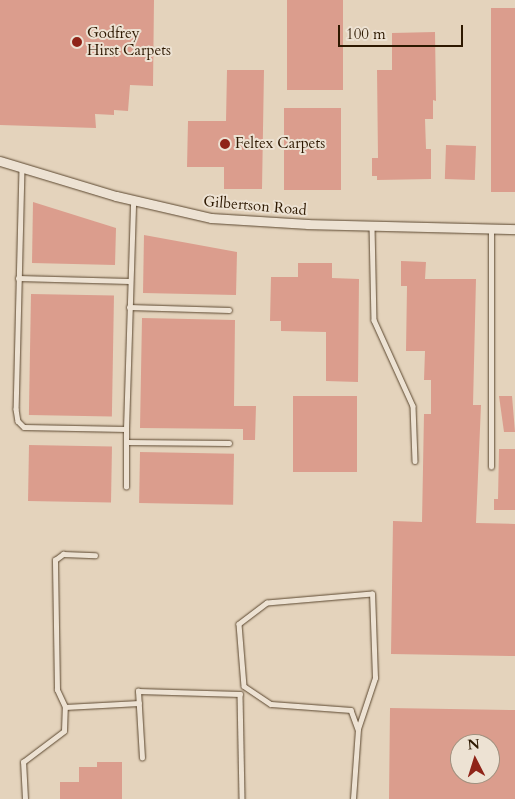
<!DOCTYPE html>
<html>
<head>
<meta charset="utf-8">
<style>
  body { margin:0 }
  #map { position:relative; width:515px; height:799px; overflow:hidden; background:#e4d3bc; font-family:Cardo,serif }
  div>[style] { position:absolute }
  .building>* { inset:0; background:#db9d8d; transform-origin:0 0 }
  .roads { filter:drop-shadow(0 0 1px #5b472f) drop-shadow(0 0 1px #5b472f) }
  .lane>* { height:4.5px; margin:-2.25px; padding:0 2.25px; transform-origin:2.25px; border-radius:2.25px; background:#ede2d3 }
  .street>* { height:9px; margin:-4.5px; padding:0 4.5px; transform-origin:4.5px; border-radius:4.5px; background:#ede2d3 }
  .dots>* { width:14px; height:14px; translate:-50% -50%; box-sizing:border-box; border:2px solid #ede2d3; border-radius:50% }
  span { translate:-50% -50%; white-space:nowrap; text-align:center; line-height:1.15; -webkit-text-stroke:4px #ede2d3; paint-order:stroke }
  .poi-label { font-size:15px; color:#2d1800 }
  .left { translate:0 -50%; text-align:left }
  .street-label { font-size:15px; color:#2d1800 }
  .north { position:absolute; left:450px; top:734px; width:50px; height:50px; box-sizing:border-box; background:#ede2d3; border:1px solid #a0917f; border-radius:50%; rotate:355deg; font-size:14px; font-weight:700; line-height:20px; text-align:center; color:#2d1800 }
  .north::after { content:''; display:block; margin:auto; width:18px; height:22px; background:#8f2418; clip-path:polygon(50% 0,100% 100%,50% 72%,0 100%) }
  .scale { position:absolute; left:338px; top:25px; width:125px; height:22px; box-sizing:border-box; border:2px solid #2d1800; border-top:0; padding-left:6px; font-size:15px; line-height:18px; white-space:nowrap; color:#2d1800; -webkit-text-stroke:4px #ede2d3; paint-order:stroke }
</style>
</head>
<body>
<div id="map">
  <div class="building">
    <div style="clip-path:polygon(0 0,154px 0,153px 86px,130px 85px,128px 111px,114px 110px,114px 115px,95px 114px,96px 128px,0 125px)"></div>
    <div style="left:287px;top:0;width:56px;height:90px"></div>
    <div style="left:491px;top:8px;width:24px;height:184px"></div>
    <div style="clip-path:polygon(435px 32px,436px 101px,433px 100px,433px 119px,425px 119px,426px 149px,431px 149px,431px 179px,377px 180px,377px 176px,372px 176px,372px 158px,378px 158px,377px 70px,392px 70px,392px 33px)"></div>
    <div style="clip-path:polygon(227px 70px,264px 70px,262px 189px,224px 189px,224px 167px,187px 167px,188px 121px,226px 121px)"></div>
    <div style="left:284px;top:108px;width:57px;height:82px"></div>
    <div style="left:446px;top:145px;width:30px;height:34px;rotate:2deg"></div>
    <div style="clip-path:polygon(33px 202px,116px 228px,115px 265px,32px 263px)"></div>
    <div style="clip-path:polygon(144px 235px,237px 252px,236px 295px,143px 293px)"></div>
    <div style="clip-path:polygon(401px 261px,426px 262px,425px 279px,476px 279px,473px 405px,481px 405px,476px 523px,515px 524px,515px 656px,391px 654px,393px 521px,422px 522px,424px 414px,431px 414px,431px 380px,424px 380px,425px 351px,406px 351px,407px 286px,401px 286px)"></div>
    <div style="clip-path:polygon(298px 263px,332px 263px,332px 278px,359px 279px,358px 382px,326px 381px,326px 332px,281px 331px,281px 321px,270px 321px,271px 277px,298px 277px)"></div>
    <div style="left:31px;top:294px;width:83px;height:121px;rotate:1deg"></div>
    <div style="clip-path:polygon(142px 318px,235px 320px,234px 406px,256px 406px,255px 440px,243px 440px,243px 429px,140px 428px)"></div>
    <div style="left:293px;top:396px;width:64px;height:76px"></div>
    <div style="clip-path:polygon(499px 396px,512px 396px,515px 432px,504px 432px)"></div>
    <div style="left:29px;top:445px;width:83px;height:56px;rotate:1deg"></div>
    <div style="clip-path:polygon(499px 449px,515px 449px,515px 510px,494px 510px,494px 499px,498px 499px)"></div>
    <div style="left:140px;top:452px;width:94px;height:51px;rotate:1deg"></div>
    <div style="clip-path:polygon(evenodd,390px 708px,515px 710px,515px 799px,389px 799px,390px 708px,460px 744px,490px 744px,490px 774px,460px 774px,460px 744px)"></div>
    <div style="clip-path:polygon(97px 762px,122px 762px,122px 799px,60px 799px,60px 782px,79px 782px,79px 767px,97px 767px)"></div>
  </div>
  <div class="roads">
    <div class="lane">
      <div style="left:22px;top:168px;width:241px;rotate:91.4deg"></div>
      <div style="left:16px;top:409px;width:12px;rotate:81deg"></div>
      <div style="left:18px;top:421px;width:8px;rotate:45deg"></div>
      <div style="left:24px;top:427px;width:102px;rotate:1.1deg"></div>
      <div style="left:126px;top:429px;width:229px;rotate:-88.2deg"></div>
      <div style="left:372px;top:226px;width:94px;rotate:88.8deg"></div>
      <div style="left:374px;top:320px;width:94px;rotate:65.6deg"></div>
      <div style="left:413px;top:406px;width:55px;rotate:87.9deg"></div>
      <div style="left:18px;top:278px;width:111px;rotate:1.5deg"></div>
      <div style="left:129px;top:307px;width:100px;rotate:1.7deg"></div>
      <div style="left:126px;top:442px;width:103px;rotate:0.6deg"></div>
      <div style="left:491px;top:467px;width:238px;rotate:-90deg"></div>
      <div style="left:126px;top:487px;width:58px;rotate:-90deg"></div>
      <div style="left:65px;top:707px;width:19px;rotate:-115deg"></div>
      <div style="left:57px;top:690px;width:130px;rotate:-90.9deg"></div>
      <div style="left:55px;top:560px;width:10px;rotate:-37deg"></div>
      <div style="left:63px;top:554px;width:32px;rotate:2deg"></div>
      <div style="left:142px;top:758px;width:67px;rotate:-93.4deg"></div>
      <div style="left:138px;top:691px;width:102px;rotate:1.7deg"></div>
      <div style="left:240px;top:694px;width:105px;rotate:88.9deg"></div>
      <div style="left:25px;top:799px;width:37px;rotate:-93deg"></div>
      <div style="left:23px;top:762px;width:51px;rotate:-37.1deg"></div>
      <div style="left:64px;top:731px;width:24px;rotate:-88deg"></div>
      <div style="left:65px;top:707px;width:74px;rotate:-3.1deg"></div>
      <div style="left:353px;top:799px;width:70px;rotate:-85.9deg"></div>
      <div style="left:358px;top:729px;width:54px;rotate:-71.6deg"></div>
      <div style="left:375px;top:678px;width:84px;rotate:-92deg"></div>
      <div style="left:372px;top:594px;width:105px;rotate:175.1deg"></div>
      <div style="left:267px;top:603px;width:35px;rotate:143deg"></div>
      <div style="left:239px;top:624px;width:62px;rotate:85.4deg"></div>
      <div style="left:244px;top:686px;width:32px;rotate:34deg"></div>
      <div style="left:271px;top:704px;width:80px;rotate:4.3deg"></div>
      <div style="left:351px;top:710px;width:20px;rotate:70deg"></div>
    </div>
    <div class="street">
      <div style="left:0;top:161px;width:121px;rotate:16.8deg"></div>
      <div style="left:116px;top:196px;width:98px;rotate:13deg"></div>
      <div style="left:211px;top:218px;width:97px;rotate:3.5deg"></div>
      <div style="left:308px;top:224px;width:207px;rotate:1.4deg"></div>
    </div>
  </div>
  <div class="dots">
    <div style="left:77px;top:42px;background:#8f2418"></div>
    <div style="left:225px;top:144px;background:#8f2418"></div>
  </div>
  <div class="poi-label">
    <span class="left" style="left:87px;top:42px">Godfrey<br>Hirst Carpets</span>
    <span class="left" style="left:235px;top:144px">Feltex Carpets</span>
  </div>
  <div class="street-label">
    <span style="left:255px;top:206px;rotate:5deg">Gilbertson Road</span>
  </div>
  <div class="north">N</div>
  <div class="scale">100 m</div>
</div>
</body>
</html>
